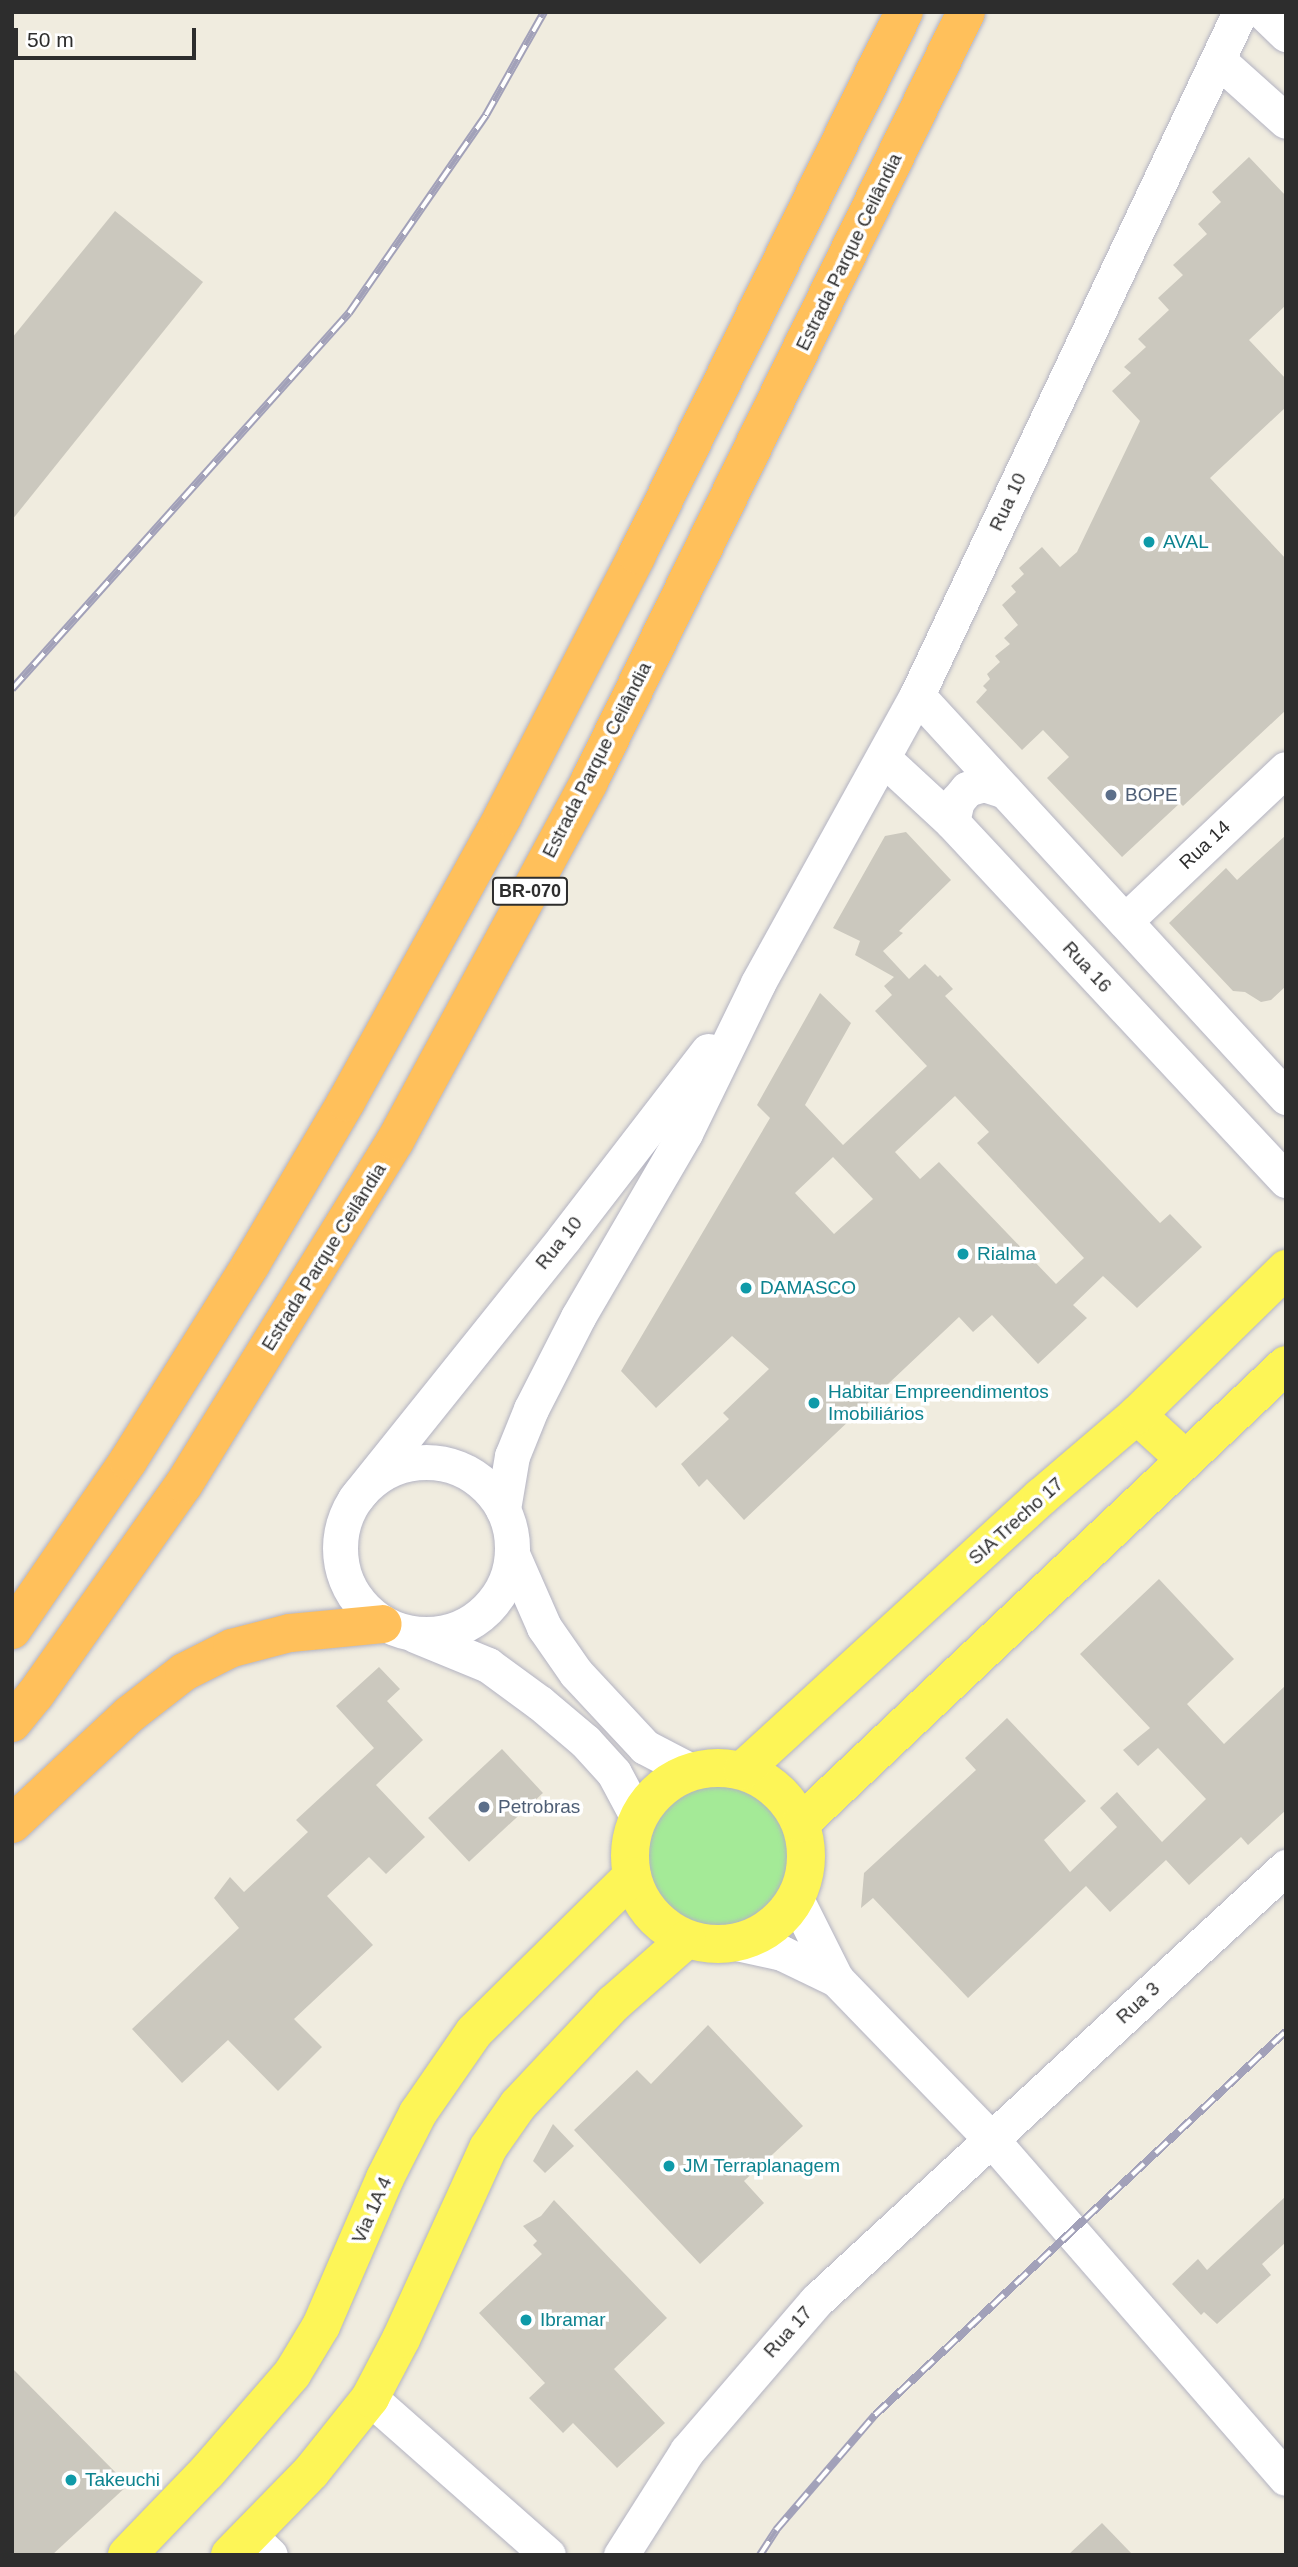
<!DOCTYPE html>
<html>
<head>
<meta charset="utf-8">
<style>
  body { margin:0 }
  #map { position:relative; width:1298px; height:2567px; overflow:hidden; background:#f0ecdf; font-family:Arial,sans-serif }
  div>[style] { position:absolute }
  .green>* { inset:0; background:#a4ea97 }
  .round { border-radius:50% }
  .building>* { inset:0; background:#cbc8be; transform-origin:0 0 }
  .roads { filter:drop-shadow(0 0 2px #b3b3c2) drop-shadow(0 0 2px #b3b3c2) }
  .minor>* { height:35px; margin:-17.5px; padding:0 17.5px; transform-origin:17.5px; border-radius:17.5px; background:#fff }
  .minor>.ring { margin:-17.5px; padding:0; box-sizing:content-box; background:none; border:35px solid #fff; border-radius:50% }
  .major>* { height:38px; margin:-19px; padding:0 19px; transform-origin:19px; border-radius:19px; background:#fdf557 }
  .major>.ring { margin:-19px; padding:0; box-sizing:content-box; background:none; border:38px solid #fdf557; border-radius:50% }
  .highway>* { height:38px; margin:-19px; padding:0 19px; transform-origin:19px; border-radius:19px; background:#ffc05b }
  .rail>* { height:8px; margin-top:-4px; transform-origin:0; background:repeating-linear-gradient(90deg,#fff 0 16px,#a2a1b9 0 32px); box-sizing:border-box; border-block:2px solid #a2a1b9 }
  .dots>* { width:19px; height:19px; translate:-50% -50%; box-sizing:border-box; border:4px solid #fff; border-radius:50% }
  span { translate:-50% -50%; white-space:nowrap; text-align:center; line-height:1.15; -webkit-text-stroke:7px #fff; paint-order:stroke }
  .shield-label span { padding:2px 5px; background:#fff; border:2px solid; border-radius:5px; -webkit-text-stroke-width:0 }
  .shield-label { font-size:18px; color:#2d2d2d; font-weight:700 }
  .street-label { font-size:19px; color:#2d2d2d }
  .culture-label { font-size:19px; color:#0d838f }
  .left { translate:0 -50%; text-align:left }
  .service-label { font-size:19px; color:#4e5e75 }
  .frame { position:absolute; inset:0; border:14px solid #2d2d2d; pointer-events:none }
  .scale { position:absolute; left:14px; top:28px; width:182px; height:32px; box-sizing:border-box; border:4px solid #2d2d2d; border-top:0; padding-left:9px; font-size:21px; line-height:24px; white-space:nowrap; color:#2d2d2d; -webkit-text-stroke:5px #fff; paint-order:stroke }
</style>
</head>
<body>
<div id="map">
  <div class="green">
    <div class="round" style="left:641px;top:1778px;width:154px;height:154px"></div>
  </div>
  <div class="building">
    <div style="clip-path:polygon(1249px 157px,1286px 196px,1286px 305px,1249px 340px,1286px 379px,1286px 407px,1210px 478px,1286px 559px,1286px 710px,1183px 806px,1180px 803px,1122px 857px,1047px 778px,1069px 757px,1043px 730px,1022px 750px,976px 702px,987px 690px,983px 686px,990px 679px,987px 674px,1000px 662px,995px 656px,1010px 644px,1004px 638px,1018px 625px,1002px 605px,1016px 592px,1011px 586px,1024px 574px,1019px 568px,1042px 547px,1060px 567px,1077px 552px,1140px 421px,1112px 391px,1131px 373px,1124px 367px,1146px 347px,1138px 339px,1169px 310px,1158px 298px,1183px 275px,1173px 265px,1207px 234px,1198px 224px,1221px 202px,1212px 192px)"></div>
    <div style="clip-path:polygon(115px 211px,203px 282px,12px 520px,12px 338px)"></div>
    <div style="clip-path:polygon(evenodd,906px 832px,951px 880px,899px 931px,903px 933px,883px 951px,909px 979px,925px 964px,938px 977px,940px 975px,953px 989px,945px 996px,1160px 1223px,1170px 1214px,1202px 1247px,1137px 1308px,1103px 1276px,1073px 1305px,1087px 1318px,1038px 1364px,992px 1315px,973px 1332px,959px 1317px,744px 1520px,707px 1479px,699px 1487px,681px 1464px,729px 1419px,723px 1413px,769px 1369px,732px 1336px,656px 1408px,621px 1371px,770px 1118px,757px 1105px,820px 993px,851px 1023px,805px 1105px,843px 1145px,927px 1066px,875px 1011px,892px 995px,884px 986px,894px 977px,855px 955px,860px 941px,833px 928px,885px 836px,906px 832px,955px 1096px,989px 1132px,977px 1143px,1084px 1258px,1056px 1284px,939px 1162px,920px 1179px,895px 1152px,955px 1096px,906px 832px,833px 1157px,873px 1199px,834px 1234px,795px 1193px,833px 1157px)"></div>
    <div style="clip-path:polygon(1286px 835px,1286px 986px,1271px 1000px,1261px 1002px,1245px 992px,1233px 991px,1169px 923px,1226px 868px,1237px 880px)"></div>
    <div style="clip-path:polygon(1159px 1579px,1234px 1659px,1187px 1704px,1224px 1744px,1286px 1685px,1286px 1810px,1248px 1845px,1241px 1837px,1189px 1885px,1166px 1860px,1110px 1912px,1086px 1886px,968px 1998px,873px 1898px,861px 1908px,864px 1873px,976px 1770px,965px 1758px,1007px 1718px,1086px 1801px,1044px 1840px,1070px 1872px,1117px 1827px,1100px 1808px,1117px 1792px,1162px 1842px,1206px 1799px,1158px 1748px,1138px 1766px,1123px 1750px,1150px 1728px,1080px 1654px)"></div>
    <div style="clip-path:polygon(379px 1667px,400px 1689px,387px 1701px,423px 1740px,376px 1785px,425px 1837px,386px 1874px,369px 1857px,327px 1896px,373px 1945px,294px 2019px,322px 2047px,278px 2091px,228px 2040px,182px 2083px,132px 2029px,239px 1928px,214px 1898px,230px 1877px,244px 1892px,308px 1832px,296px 1820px,374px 1748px,336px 1706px)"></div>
    <div style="left:502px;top:1749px;width:60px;height:101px;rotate:47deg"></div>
    <div style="clip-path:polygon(708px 2025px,803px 2126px,744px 2181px,764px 2203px,700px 2264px,574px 2130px,637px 2070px,651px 2084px)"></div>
    <div style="clip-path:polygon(553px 2124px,574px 2146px,545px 2173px,533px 2161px)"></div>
    <div style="clip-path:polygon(1286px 2196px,1286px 2242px,1262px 2264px,1271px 2275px,1217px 2324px,1204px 2312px,1201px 2315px,1172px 2284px,1198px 2259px,1207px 2270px)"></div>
    <div style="clip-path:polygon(554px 2200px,667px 2318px,614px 2369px,665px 2423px,617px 2468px,573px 2423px,563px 2433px,529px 2398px,545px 2383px,479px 2313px,542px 2254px,533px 2245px,537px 2241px,523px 2226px,541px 2216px)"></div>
    <div style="clip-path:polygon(12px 2368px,128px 2485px,52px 2555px,12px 2555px)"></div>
    <div style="clip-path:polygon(1102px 2523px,1133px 2555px,1068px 2555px)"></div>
  </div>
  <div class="roads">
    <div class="minor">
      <div style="left:1263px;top:12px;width:32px;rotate:44deg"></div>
      <div style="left:1218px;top:60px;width:91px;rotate:41.9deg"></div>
      <div style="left:917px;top:695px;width:546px;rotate:47.45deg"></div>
      <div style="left:884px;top:759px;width:93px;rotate:42.8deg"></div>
      <div style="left:952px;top:822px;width:490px;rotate:47deg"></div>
      <div style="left:952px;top:822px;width:22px;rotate:-77deg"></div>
      <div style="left:957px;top:801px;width:16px;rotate:-50deg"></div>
      <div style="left:967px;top:789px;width:18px;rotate:-16deg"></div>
      <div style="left:984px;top:784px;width:22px;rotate:18deg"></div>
      <div style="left:1125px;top:921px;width:221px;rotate:-43.4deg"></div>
      <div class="ring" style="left:340px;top:1462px;width:137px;height:137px"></div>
      <div style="left:355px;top:1499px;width:334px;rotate:-51.3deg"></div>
      <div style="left:564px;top:1238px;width:236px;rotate:-52.4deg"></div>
      <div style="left:503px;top:1509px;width:54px;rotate:-80.4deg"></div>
      <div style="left:512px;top:1456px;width:51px;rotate:-68deg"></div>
      <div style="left:531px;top:1409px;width:103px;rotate:-62.9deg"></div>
      <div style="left:578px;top:1317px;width:213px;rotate:-59.8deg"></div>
      <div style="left:685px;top:1133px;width:167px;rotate:-64deg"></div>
      <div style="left:758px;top:983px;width:329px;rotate:-61.1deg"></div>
      <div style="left:917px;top:695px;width:756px;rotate:-64.69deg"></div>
      <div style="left:512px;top:1554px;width:80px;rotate:66.3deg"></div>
      <div style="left:544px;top:1627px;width:56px;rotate:55.2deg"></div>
      <div style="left:576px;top:1673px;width:101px;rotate:47deg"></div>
      <div style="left:645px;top:1747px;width:52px;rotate:27.6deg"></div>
      <div style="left:415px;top:1635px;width:79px;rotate:22.3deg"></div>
      <div style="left:488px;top:1665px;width:64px;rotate:36.2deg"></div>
      <div style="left:540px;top:1703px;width:59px;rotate:40.2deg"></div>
      <div style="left:585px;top:1741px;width:43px;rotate:47.8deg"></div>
      <div style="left:614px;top:1773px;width:51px;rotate:61.9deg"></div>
      <div style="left:796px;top:1899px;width:89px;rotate:63.4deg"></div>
      <div style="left:836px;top:1979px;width:223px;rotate:45.9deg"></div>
      <div style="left:991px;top:2139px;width:449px;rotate:49deg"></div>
      <div style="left:736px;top:1943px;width:47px;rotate:12.3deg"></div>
      <div style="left:782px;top:1953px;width:60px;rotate:25.7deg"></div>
      <div style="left:370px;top:2398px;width:237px;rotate:41.4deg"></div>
      <div style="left:249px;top:2535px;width:29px;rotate:44deg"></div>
      <div style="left:621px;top:2555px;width:123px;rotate:-57.6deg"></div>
      <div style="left:687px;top:2451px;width:198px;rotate:-49.3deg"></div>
      <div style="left:816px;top:2301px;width:640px;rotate:-42.72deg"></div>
    </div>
    <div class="major">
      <div style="left:1137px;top:1415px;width:65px;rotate:42.5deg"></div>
      <div class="ring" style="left:630px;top:1768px;width:138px;height:138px"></div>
      <div style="left:743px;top:1770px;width:404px;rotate:-42.5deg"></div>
      <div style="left:1041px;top:1497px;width:126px;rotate:-40.5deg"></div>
      <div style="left:1137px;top:1415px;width:209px;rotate:-44.4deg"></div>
      <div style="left:801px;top:1823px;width:667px;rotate:-43.36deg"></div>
      <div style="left:127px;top:2555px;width:115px;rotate:-46.1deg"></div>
      <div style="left:207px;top:2472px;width:130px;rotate:-49.1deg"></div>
      <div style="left:292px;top:2374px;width:56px;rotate:-58.9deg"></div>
      <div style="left:321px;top:2326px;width:161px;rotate:-66.6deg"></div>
      <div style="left:385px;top:2178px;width:73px;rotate:-63.1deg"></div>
      <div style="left:418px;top:2113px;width:98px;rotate:-55.3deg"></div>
      <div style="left:474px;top:2032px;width:222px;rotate:-44.6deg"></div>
      <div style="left:230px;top:2555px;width:116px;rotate:-45.7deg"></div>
      <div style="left:311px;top:2472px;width:95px;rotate:-51.4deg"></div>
      <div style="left:370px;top:2398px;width:67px;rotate:-62.3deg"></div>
      <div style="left:401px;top:2339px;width:210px;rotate:-65.5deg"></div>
      <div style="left:488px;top:2148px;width:52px;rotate:-55.1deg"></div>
      <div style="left:518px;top:2105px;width:139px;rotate:-46.8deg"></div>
      <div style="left:613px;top:2004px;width:98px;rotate:-41.3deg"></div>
    </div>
    <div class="highway">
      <div style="left:12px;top:1630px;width:205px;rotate:-55.5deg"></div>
      <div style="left:128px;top:1461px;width:232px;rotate:-58deg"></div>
      <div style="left:251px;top:1264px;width:188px;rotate:-59.6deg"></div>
      <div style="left:346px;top:1102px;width:326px;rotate:-61.2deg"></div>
      <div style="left:503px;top:816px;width:293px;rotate:-62.8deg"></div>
      <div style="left:637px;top:555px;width:605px;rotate:-63.82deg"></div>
      <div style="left:12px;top:1723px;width:36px;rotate:-51deg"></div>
      <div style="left:35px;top:1695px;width:258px;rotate:-54.8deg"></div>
      <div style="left:184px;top:1484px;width:403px;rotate:-58.4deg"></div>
      <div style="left:395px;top:1141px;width:408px;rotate:-61.6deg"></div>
      <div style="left:589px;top:782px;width:857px;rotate:-63.91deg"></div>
      <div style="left:12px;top:1824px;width:161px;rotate:-43deg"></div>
      <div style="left:130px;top:1714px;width:68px;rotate:-37.9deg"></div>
      <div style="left:184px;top:1672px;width:54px;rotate:-26.6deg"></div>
      <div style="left:232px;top:1648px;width:60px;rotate:-14.5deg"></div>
      <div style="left:290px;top:1633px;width:93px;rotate:-5.5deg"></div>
    </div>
  </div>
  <div class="rail">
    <div style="left:12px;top:689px;width:505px;rotate:-48.13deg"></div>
    <div style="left:349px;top:313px;width:241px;rotate:-55.3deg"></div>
    <div style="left:486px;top:115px;width:118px;rotate:-60.6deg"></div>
    <div style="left:760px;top:2555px;width:30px;rotate:-57deg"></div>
    <div style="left:776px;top:2530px;width:152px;rotate:-49.3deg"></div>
    <div style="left:875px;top:2415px;width:562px;rotate:-43.05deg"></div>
  </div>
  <div class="dots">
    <div style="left:1149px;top:542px;background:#0f9aa8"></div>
    <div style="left:1111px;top:795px;background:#5c6f8a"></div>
    <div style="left:963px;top:1254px;background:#0f9aa8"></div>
    <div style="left:746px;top:1288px;background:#0f9aa8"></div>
    <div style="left:814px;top:1403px;background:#0f9aa8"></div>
    <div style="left:484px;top:1807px;background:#5c6f8a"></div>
    <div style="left:669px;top:2166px;background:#0f9aa8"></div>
    <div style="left:526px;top:2320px;background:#0f9aa8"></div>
    <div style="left:71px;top:2480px;background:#0f9aa8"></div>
  </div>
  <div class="shield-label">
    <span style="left:530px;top:891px">BR-070</span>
  </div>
  <div class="street-label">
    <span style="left:849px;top:252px;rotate:-64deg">Estrada Parque Ceilândia</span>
    <span style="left:1008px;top:502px;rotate:-65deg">Rua 10</span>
    <span style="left:597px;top:760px;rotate:-63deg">Estrada Parque Ceilândia</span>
    <span style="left:1205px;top:845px;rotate:-43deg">Rua 14</span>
    <span style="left:1087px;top:967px;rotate:47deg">Rua 16</span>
    <span style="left:559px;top:1243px;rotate:-51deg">Rua 10</span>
    <span style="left:324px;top:1257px;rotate:-58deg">Estrada Parque Ceilândia</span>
    <span style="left:1016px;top:1521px;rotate:-42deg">SIA Trecho 17</span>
    <span style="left:1138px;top:2003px;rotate:-43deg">Rua 3</span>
    <span style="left:372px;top:2210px;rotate:-66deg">Via 1A 4</span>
    <span style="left:788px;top:2332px;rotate:-48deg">Rua 17</span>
  </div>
  <div class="culture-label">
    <span class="left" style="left:1163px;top:542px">AVAL</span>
    <span class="left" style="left:977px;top:1254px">Rialma</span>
    <span class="left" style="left:760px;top:1288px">DAMASCO</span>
    <span class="left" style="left:828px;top:1403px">Habitar Empreendimentos<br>Imobiliários</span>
    <span class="left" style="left:683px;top:2166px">JM Terraplanagem</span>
    <span class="left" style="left:540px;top:2320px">Ibramar</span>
    <span class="left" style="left:85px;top:2480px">Takeuchi</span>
  </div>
  <div class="service-label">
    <span class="left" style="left:1125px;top:795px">BOPE</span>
    <span class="left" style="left:498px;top:1807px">Petrobras</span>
  </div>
  <div class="frame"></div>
  <div class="scale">50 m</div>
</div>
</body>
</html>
